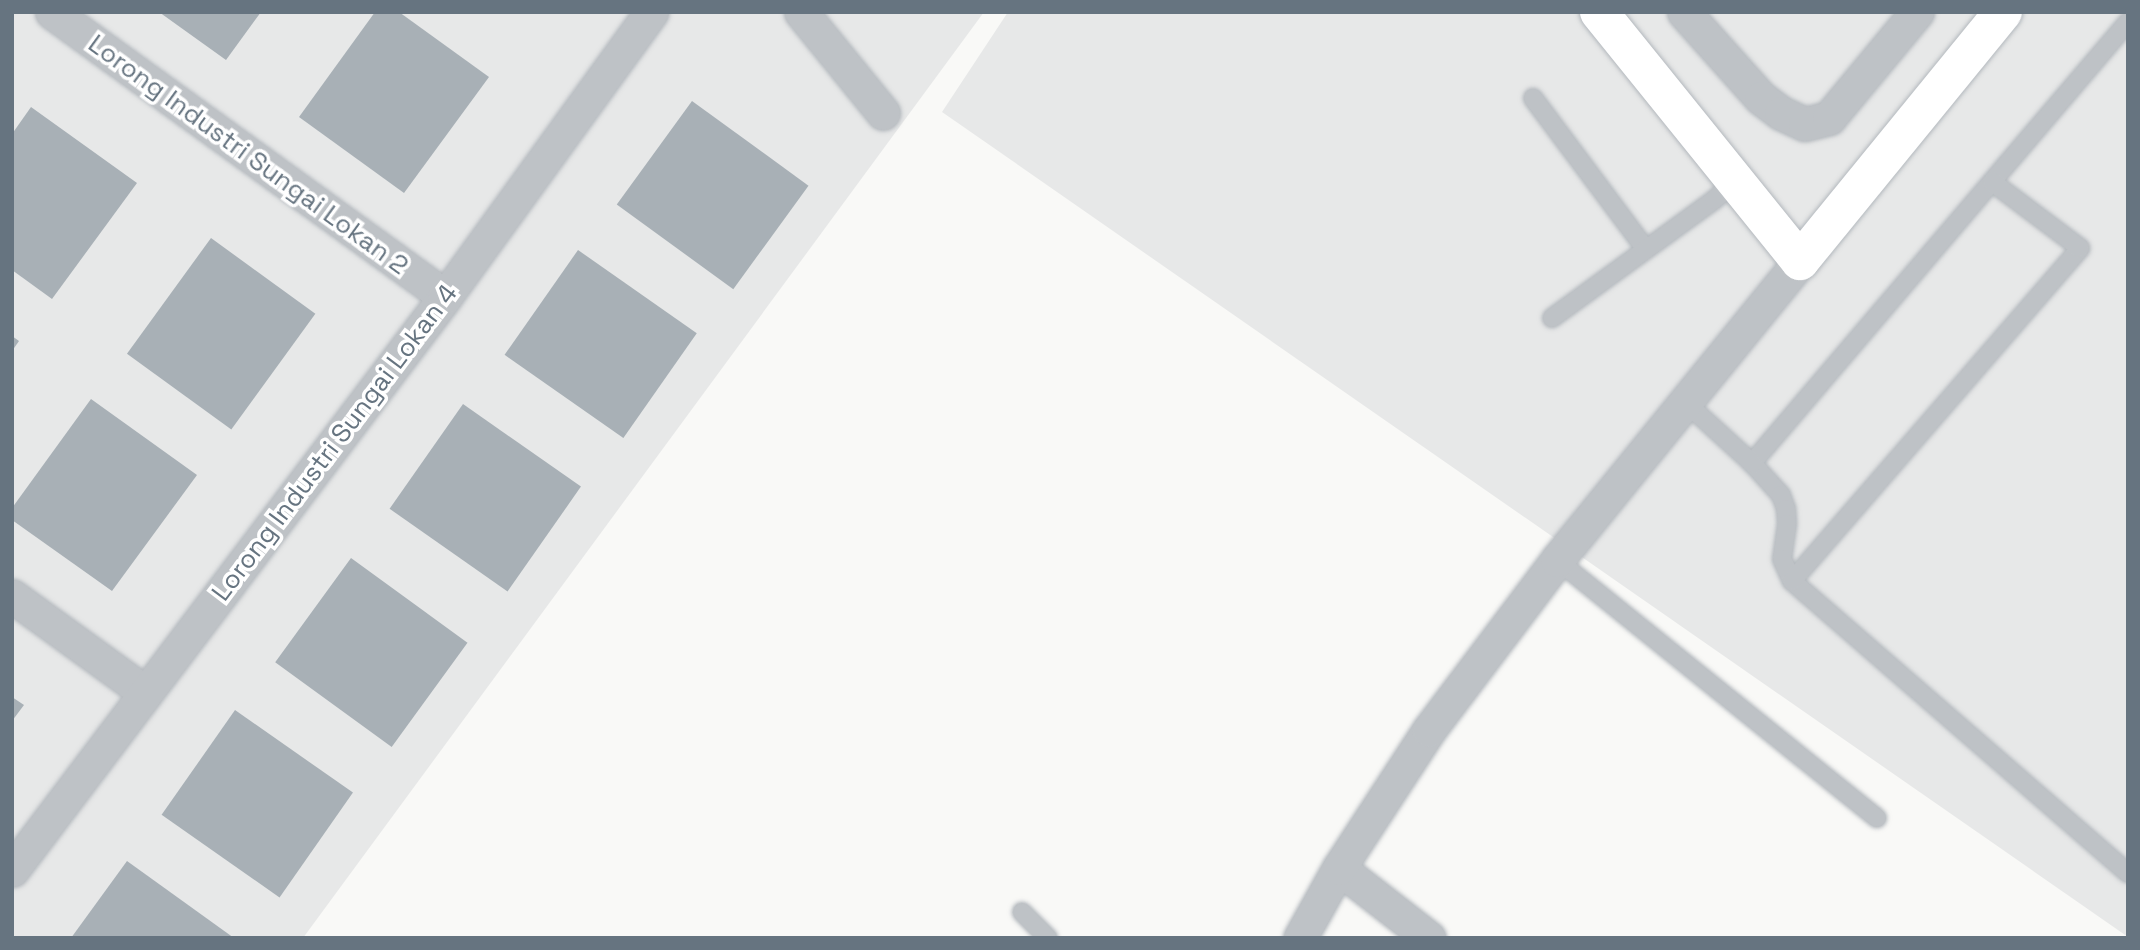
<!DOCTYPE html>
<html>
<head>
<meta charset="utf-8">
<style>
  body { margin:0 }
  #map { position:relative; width:2140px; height:950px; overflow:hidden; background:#f9f9f7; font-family:"Space Grotesk",sans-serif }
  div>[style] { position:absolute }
  .built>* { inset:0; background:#e7e8e8 }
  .building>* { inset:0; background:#a8b0b6; transform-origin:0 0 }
  .roads { filter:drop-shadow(0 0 2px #b3b8bd) drop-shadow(0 0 2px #b3b8bd) }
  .service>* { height:18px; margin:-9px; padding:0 9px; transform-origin:9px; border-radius:9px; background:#bec2c6 }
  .minor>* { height:33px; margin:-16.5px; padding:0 16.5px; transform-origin:16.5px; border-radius:16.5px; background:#bec2c6 }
  .secondary>* { height:38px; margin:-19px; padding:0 19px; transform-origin:19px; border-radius:19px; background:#fff }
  span { translate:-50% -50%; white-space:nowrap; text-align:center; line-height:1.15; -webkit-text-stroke:7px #fff; paint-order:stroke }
  .street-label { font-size:26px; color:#667480 }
  .frame { position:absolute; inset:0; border:14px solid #667480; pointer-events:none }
</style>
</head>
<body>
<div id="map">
  <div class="built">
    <div style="clip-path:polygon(12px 12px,984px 12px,303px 938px,12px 938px)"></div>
    <div style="clip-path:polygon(1008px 12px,2128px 12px,2128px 937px,942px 112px)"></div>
  </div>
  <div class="building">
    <div style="clip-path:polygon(159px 12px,261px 12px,226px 60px)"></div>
    <div style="clip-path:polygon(375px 12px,399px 12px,489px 77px,404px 193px,299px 117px)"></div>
    <div style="left:692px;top:101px;width:144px;height:128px;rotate:36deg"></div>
    <div style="clip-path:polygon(31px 107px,137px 183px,52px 299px,12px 270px,12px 134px)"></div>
    <div style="left:211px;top:238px;width:129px;height:143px;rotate:36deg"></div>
    <div style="left:578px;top:250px;width:145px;height:128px;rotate:35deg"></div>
    <div style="clip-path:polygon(12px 336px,19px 341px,12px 351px)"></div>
    <div style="clip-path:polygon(91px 399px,197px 475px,112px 591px,12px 520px,12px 508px)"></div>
    <div style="left:463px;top:404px;width:144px;height:128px;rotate:35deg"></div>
    <div style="left:351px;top:558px;width:144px;height:129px;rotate:36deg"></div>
    <div style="clip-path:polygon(12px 697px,24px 705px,12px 721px)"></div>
    <div style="left:235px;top:710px;width:144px;height:128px;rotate:35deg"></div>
    <div style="clip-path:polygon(127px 861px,234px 938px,71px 938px)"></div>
  </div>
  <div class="roads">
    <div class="service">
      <div style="left:2128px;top:22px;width:580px;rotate:130.45deg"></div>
      <div style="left:1752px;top:463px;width:43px;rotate:47.8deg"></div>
      <div style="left:1781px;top:495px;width:15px;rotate:70deg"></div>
      <div style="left:1786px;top:509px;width:15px;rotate:86deg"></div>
      <div style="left:1787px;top:524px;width:35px;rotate:98deg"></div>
      <div style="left:1782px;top:559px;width:24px;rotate:66deg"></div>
      <div style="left:1792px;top:581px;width:445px;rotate:41deg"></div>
      <div style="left:1533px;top:98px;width:187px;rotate:53.3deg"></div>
      <div style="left:1552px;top:318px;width:200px;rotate:-36.1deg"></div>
      <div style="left:1714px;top:200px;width:28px;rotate:-42deg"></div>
      <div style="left:1685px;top:402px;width:91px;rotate:42.3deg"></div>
      <div style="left:1557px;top:560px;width:411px;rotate:38.9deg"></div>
      <div style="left:1792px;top:581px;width:440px;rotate:-49.1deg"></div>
      <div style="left:2080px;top:248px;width:110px;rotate:-143.1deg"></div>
      <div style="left:1022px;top:912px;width:37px;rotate:45deg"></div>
    </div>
    <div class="minor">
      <div style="left:52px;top:12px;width:485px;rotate:35.9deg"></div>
      <div style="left:801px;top:12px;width:130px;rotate:50.9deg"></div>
      <div style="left:1684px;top:12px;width:115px;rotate:48.2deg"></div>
      <div style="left:1761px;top:98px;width:25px;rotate:37deg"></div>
      <div style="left:1781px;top:113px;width:26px;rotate:25deg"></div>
      <div style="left:1805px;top:124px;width:25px;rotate:-14deg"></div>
      <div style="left:1829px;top:118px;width:138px;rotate:-50.3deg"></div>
      <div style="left:12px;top:596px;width:165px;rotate:35.9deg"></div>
      <div style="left:1339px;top:868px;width:114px;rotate:37.9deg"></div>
      <div style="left:12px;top:870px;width:718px;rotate:-52.92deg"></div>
      <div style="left:445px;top:297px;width:352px;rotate:-54.1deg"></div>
      <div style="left:1300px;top:938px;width:80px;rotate:-60.9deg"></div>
      <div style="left:1339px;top:868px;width:165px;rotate:-56.9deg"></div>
      <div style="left:1429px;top:730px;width:213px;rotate:-53deg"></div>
      <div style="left:1557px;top:560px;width:385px;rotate:-50.9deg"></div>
    </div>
    <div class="secondary">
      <div style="left:1599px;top:12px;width:320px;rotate:51.1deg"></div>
      <div style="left:1800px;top:261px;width:321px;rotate:-50.8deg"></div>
    </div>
  </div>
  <div class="street-label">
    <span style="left:248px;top:155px;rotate:36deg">Lorong Industri Sungai Lokan 2</span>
    <span style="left:335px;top:443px;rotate:-53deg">Lorong Industri Sungai Lokan 4</span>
  </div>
  <div class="frame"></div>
</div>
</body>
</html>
